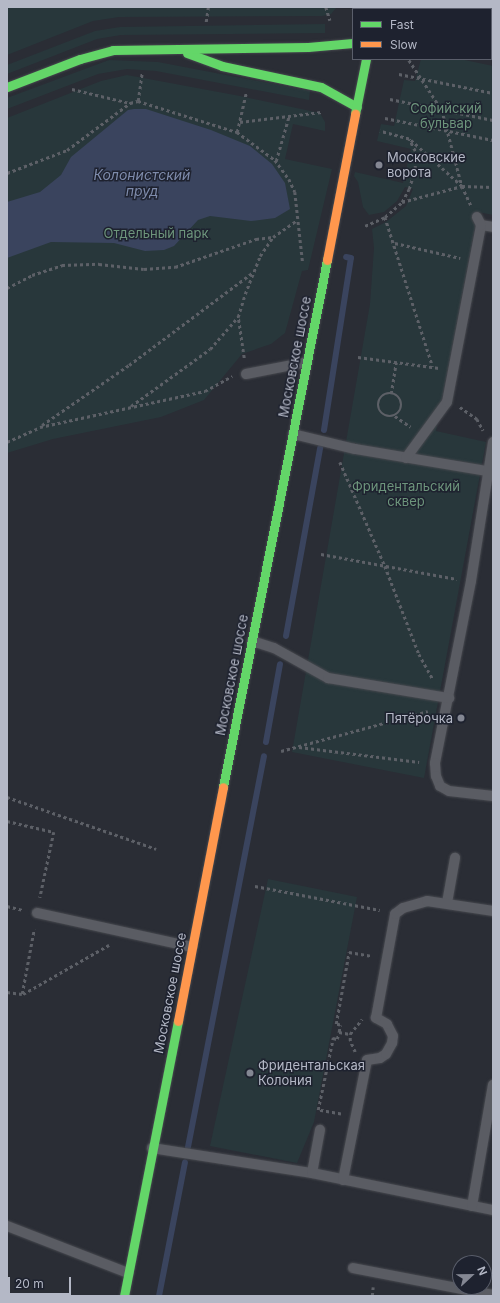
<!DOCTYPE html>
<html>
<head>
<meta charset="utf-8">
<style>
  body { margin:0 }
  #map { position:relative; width:500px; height:1303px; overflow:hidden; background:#2a2d35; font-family:Inter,sans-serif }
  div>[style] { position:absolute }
  .green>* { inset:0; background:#28373b }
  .water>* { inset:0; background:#3a445e }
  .stream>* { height:6px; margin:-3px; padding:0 3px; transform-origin:3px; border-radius:3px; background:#3a445e }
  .path>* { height:2.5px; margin-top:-1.25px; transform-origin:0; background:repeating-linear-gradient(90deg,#5d6067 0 3px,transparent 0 6px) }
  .path>.ring { margin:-1.25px; padding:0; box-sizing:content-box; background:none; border:2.5px solid #5d6067; border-radius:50% }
  .roads { filter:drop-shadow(0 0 1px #46484e) drop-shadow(0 0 1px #46484e) }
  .lane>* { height:10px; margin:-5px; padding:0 5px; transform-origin:5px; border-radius:5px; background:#5a5c63 }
  .fast>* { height:9px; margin:-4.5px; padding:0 4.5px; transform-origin:4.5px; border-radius:4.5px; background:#63d668 }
  .slow>* { height:9px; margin:-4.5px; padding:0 4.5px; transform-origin:4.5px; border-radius:4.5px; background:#ff974d }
  .dots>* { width:11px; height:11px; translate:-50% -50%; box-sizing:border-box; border:2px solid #1e222f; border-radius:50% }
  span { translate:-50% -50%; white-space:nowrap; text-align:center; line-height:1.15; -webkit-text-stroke:3px #1e222f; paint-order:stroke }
  .park-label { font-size:13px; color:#6d957c }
  .poi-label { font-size:13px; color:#b4b8c6 }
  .left { translate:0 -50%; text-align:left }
  .right { translate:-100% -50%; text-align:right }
  .street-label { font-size:13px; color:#b4b8c6 }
  .water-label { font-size:14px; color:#7e8bab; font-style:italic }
  .frame { position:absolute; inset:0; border:8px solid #b4b8c6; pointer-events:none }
  .legend { position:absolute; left:352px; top:8px; width:140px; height:52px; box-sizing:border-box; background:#1e222f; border:1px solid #5a5e6b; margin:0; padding:5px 7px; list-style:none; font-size:12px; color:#b4b8c6 }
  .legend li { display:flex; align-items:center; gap:8px; height:20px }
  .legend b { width:20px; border:1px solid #5a5e6b }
  .north { position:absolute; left:452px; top:1255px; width:40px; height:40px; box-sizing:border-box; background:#1e222f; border:1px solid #5a5e6b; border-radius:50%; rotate:68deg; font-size:11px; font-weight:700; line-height:16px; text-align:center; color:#b4b8c6 }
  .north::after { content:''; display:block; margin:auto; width:14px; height:18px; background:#848793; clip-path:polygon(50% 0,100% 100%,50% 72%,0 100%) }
  .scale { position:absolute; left:8px; top:1277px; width:63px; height:18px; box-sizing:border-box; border:2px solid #b4b8c6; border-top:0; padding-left:5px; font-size:12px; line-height:14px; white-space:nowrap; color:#b4b8c6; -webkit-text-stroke:3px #1e222f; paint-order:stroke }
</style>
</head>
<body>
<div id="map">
  <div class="green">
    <div style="clip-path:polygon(7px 7px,337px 7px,331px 14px,322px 16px,119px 17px,93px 21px,7px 55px)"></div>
    <div style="clip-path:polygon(325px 24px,325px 33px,121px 35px,97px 39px,7px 74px,7px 65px,95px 31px,120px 27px)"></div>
    <div style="clip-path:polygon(421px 59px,460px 59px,493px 66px,493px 215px,478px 212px,436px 431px,486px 442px,424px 778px,292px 752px,370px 304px,374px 248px,372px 229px,386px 222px,406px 206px,413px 189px,405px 187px,397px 201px,384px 212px,369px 215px,363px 207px,358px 182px,354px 176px,355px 172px,403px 183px,411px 149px,377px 141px,381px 124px,394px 126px,404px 80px,415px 81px)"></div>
    <div style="clip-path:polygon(109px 60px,158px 62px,310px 91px,309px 100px,156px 71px,127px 69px,98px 74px,7px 109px,7px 98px)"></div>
    <div style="clip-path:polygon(127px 75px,240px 96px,320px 113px,325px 122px,325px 131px,293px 124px,285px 159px,332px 169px,308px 270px,302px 271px,285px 333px,271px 344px,242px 354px,204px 400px,161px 417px,53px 439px,7px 453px,7px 118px,101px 81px)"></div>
    <div style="clip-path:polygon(268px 879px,357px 897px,314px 1122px,297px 1163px,210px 1146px)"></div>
  </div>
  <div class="water">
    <div style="clip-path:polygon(134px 109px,146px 109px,211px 130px,250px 146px,272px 164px,285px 183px,290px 209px,275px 218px,251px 221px,210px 216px,198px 220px,174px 246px,164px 250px,145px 251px,114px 243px,51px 242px,7px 258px,7px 202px,40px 192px,61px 175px,71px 157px,128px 110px)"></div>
  </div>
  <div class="stream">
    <div style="left:324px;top:430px;width:174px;rotate:-81.1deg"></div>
    <div style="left:351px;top:258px;width:5px;rotate:-169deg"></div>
    <div style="left:286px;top:636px;width:191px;rotate:-79.7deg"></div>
    <div style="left:266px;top:742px;width:79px;rotate:-79.8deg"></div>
    <div style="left:188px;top:1147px;width:398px;rotate:-79deg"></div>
    <div style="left:159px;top:1296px;width:136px;rotate:-79deg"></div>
  </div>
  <div class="path">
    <div style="left:326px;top:7px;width:14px;rotate:73deg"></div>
    <div style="left:206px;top:22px;width:15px;rotate:-82deg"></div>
    <div style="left:409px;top:60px;width:60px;rotate:56.6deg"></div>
    <div style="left:442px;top:110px;width:79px;rotate:75.3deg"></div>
    <div style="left:399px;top:74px;width:96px;rotate:11.4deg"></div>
    <div style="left:72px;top:89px;width:60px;rotate:13.6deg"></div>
    <div style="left:390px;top:99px;width:105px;rotate:11.5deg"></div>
    <div style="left:138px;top:101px;width:28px;rotate:-82deg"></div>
    <div style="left:385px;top:118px;width:110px;rotate:11.5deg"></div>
    <div style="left:240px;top:122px;width:82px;rotate:-7deg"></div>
    <div style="left:237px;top:132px;width:40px;rotate:-77deg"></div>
    <div style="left:411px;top:140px;width:69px;rotate:42deg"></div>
    <div style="left:462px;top:186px;width:21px;rotate:65deg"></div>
    <div style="left:276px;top:161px;width:47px;rotate:-73.9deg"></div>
    <div style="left:7px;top:173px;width:64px;rotate:-21deg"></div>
    <div style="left:67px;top:150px;width:79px;rotate:-36.7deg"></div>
    <div style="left:130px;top:103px;width:8px;rotate:-14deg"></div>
    <div style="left:138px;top:101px;width:104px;rotate:17.4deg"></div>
    <div style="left:237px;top:132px;width:47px;rotate:36.4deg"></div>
    <div style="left:275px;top:160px;width:24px;rotate:54deg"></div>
    <div style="left:289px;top:179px;width:14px;rotate:65deg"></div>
    <div style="left:295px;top:192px;width:72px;rotate:83.7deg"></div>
    <div style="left:402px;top:202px;width:62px;rotate:-14.9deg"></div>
    <div style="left:462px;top:186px;width:31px;rotate:2deg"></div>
    <div style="left:385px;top:217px;width:157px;rotate:72.3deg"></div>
    <div style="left:365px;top:226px;width:22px;rotate:-24deg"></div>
    <div style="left:385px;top:217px;width:23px;rotate:-41deg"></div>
    <div style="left:402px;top:202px;width:15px;rotate:-62deg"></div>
    <div style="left:409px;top:189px;width:21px;rotate:-73deg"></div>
    <div style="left:415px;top:169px;width:18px;rotate:-90deg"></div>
    <div style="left:415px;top:151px;width:13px;rotate:-117deg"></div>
    <div style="left:409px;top:139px;width:30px;rotate:-165deg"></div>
    <div style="left:395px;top:243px;width:67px;rotate:13deg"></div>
    <div style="left:7px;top:288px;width:28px;rotate:-27deg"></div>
    <div style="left:32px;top:275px;width:32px;rotate:-18deg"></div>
    <div style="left:62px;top:265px;width:37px;rotate:-2deg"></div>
    <div style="left:99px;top:264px;width:45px;rotate:6.3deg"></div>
    <div style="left:144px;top:269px;width:31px;rotate:-4deg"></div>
    <div style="left:175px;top:267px;width:86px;rotate:-19.1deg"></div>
    <div style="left:256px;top:239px;width:17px;rotate:-7deg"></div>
    <div style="left:358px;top:357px;width:82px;rotate:7.7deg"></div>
    <div style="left:244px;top:358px;width:41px;rotate:-98.3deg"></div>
    <div style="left:238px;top:317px;width:24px;rotate:-73deg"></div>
    <div style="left:245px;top:294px;width:41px;rotate:-68.5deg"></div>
    <div style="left:260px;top:256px;width:23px;rotate:-56deg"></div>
    <div style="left:273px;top:237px;width:28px;rotate:-35deg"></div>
    <div class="ring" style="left:378px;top:393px;width:21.5px;height:21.5px"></div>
    <div style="left:391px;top:394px;width:32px;rotate:-81deg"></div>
    <div style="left:131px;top:406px;width:97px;rotate:-35.8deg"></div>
    <div style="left:210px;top:349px;width:43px;rotate:-48.8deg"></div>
    <div style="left:460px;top:407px;width:21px;rotate:35deg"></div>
    <div style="left:477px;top:419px;width:13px;rotate:61deg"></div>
    <div style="left:395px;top:416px;width:19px;rotate:35deg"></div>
    <div style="left:42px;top:425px;width:106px;rotate:-34.6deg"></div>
    <div style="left:129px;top:365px;width:154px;rotate:-36.8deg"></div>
    <div style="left:7px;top:442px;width:36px;rotate:-24deg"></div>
    <div style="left:40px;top:427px;width:169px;rotate:-12.3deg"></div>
    <div style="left:205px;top:391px;width:31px;rotate:-29deg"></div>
    <div style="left:340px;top:462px;width:113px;rotate:66.6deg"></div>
    <div style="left:385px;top:566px;width:94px;rotate:68.9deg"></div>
    <div style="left:419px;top:654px;width:29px;rotate:61deg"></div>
    <div style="left:321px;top:554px;width:138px;rotate:10.4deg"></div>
    <div style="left:299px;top:747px;width:121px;rotate:7.1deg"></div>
    <div style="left:281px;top:751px;width:152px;rotate:-15.2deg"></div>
    <div style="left:7px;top:797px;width:158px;rotate:19.2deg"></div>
    <div style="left:7px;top:821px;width:48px;rotate:13.2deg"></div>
    <div style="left:54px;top:832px;width:67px;rotate:102deg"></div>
    <div style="left:255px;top:886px;width:127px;rotate:10.9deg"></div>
    <div style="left:7px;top:906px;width:16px;rotate:14deg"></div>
    <div style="left:7px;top:992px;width:15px;rotate:8deg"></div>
    <div style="left:22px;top:994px;width:66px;rotate:-79.5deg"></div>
    <div style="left:23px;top:994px;width:99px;rotate:-29.7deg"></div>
    <div style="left:339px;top:1032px;width:11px;rotate:10deg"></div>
    <div style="left:355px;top:1052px;width:12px;rotate:-114deg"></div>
    <div style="left:350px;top:1041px;width:7px;rotate:-90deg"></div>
    <div style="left:350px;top:1034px;width:19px;rotate:-51deg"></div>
    <div style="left:341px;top:1114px;width:23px;rotate:-170deg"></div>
    <div style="left:318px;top:1110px;width:74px;rotate:-78.2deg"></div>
    <div style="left:333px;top:1038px;width:4px;rotate:14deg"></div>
    <div style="left:337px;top:1039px;width:7px;rotate:-74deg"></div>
    <div style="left:339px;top:1032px;width:7px;rotate:-82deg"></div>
    <div style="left:340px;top:1025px;width:4px;rotate:-166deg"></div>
    <div style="left:336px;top:1024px;width:73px;rotate:-79.8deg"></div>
    <div style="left:349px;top:952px;width:22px;rotate:10deg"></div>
    <div style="left:372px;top:1296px;width:9px;rotate:-84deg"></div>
  </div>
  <div class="roads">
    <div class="lane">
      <div style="left:481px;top:225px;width:12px;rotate:9deg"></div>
      <div style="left:246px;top:374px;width:62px;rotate:-11.1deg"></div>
      <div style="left:293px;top:434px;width:64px;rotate:13.6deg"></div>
      <div style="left:355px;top:449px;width:140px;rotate:9.5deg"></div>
      <div style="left:493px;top:442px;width:141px;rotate:99deg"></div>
      <div style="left:471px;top:581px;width:186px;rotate:101.2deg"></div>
      <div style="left:435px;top:763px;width:13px;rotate:86deg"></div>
      <div style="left:436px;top:776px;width:11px;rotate:68deg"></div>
      <div style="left:440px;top:786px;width:10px;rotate:29deg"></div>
      <div style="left:449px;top:791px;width:44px;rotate:6.5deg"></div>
      <div style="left:406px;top:458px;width:69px;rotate:-53.8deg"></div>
      <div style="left:447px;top:402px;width:180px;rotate:-79.1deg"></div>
      <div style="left:481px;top:225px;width:9px;rotate:-117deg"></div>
      <div style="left:252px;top:641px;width:23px;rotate:18deg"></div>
      <div style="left:274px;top:648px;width:62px;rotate:29.1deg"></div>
      <div style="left:328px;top:678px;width:123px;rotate:9.4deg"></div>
      <div style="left:447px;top:903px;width:46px;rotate:-79.9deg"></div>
      <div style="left:37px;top:913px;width:159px;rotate:12.4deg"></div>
      <div style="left:152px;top:1148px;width:162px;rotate:8.9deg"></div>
      <div style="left:312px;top:1173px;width:185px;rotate:11.6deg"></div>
      <div style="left:312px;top:1173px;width:44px;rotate:-79.5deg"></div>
      <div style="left:343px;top:1180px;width:122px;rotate:-78.7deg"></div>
      <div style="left:367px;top:1060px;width:13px;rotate:-9deg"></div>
      <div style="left:380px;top:1058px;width:7px;rotate:-34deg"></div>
      <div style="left:386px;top:1054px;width:13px;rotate:-61deg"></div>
      <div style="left:392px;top:1043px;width:7px;rotate:-82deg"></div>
      <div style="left:393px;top:1036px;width:13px;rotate:-117deg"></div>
      <div style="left:387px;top:1024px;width:13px;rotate:-151deg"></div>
      <div style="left:376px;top:1018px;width:106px;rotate:-79.6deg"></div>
      <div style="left:395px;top:914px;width:10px;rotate:-37deg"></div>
      <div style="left:403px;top:908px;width:25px;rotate:-16deg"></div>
      <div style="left:427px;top:901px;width:67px;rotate:8.6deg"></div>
      <div style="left:472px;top:1206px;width:123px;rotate:-80.2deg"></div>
      <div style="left:7px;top:1226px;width:130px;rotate:21.2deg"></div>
      <div style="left:353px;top:1268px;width:143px;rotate:10.9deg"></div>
    </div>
    <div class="fast">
      <div style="left:377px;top:7px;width:2px;rotate:90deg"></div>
      <div style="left:491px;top:48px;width:2px"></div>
      <div style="left:187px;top:53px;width:37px;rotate:20deg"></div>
      <div style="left:222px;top:66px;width:101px;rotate:12deg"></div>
      <div style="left:321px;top:87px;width:41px;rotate:29.1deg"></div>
      <div style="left:7px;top:87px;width:78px;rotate:-21deg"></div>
      <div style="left:80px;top:59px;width:34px;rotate:-15deg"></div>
      <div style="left:113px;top:50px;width:195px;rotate:-0.9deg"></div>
      <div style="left:308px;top:47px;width:45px;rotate:-5.1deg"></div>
      <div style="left:355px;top:114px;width:56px;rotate:-78.7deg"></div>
      <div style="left:223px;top:787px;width:537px;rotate:-78.84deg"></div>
      <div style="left:124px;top:1296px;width:280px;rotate:-78.9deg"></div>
    </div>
    <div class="slow">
      <div style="left:327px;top:260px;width:149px;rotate:-79.1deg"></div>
      <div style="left:178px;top:1021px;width:238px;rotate:-79.1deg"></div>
    </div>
  </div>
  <div class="dots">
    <div style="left:379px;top:165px;background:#848793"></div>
    <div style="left:461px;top:718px;background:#848793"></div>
    <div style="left:250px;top:1073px;background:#848793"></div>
  </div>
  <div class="park-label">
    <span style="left:446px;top:116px">Софийский<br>бульвар</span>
    <span style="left:156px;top:233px">Отдельный парк</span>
    <span style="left:406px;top:494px">Фридентальский<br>сквер</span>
  </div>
  <div class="poi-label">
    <span class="left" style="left:387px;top:165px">Московские<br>ворота</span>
    <span class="right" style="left:453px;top:718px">Пятёрочка</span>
    <span class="left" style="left:258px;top:1073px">Фридентальская<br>Колония</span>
  </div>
  <div class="street-label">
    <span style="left:295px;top:357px;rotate:-79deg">Московское шоссе</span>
    <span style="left:232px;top:675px;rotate:-79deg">Московское шоссе</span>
    <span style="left:170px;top:993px;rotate:-79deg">Московское шоссе</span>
  </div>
  <div class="water-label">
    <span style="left:142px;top:183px">Колонистский<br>пруд</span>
  </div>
  <div class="frame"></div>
  <ul class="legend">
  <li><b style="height:5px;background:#63d668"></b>Fast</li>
  <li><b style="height:5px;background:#ff974d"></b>Slow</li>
  </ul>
  <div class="north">N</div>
  <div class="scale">20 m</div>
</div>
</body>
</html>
